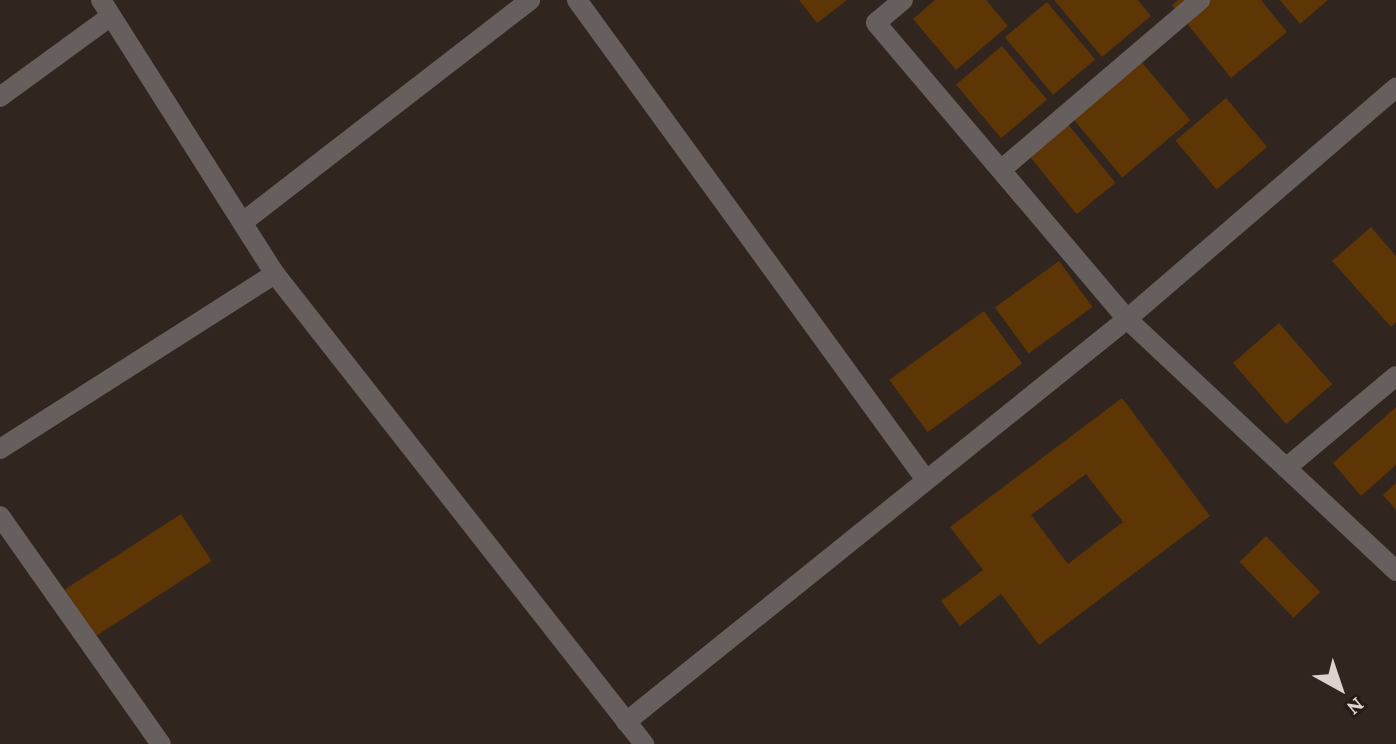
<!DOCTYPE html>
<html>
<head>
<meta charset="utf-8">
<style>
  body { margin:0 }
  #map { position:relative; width:1396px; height:744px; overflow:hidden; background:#312520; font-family:"Crimson Pro",serif }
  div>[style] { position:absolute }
  .building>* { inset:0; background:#5e3505; transform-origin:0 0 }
  .minor>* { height:20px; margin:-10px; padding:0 10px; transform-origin:10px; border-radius:10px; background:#665f5e }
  span { translate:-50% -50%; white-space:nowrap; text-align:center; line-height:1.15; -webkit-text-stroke:8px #271b17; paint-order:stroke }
  .north { position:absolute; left:1300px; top:648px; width:80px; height:80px; -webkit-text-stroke:6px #271b17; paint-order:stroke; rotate:140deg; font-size:22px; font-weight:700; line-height:32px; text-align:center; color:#dcd3d0 }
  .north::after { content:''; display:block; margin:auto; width:28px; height:36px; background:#dcd3d0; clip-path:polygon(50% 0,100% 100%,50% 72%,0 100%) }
</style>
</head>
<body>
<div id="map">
  <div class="building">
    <div style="clip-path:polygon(799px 0,847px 0,817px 23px)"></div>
    <div style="clip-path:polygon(935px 0,986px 0,1008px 26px,956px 70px,913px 19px)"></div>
    <div style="clip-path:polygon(1054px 0,1138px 0,1151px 16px,1102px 57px)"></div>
    <div style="clip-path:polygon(1178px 0,1261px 0,1287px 32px,1231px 78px,1172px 5px)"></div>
    <div style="clip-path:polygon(1280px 0,1328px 0,1300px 24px)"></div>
    <div style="left:1047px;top:2px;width:75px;height:55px;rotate:50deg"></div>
    <div style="left:1002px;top:46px;width:70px;height:60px;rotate:50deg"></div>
    <div style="left:1139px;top:59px;width:80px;height:89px;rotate:50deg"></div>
    <div style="left:1226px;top:98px;width:64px;height:66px;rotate:50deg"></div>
    <div style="left:1067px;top:123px;width:77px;height:50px;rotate:51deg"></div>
    <div style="clip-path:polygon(1371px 227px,1396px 256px,1396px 322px,1391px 327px,1332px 261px)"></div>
    <div style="left:1059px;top:261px;width:57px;height:79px;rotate:54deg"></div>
    <div style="left:984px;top:311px;width:65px;height:117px;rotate:54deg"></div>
    <div style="left:1279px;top:323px;width:81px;height:61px;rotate:49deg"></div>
    <div style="clip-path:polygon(evenodd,1122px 398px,1210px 516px,1039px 645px,1001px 594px,960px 626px,941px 601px,983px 570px,950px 527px,1122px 398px,1086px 474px,1123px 522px,1068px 564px,1031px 515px,1086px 474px)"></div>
    <div style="clip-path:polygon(1396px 407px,1396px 465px,1361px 496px,1333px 463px)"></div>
    <div style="clip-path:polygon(1396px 483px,1396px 510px,1383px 495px)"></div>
    <div style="left:181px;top:514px;width:56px;height:139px;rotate:57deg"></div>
    <div style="left:1266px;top:536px;width:78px;height:37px;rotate:46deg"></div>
  </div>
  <div class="minor">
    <div style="left:101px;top:0;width:325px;rotate:57.6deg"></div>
    <div style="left:275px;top:274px;width:598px;rotate:51.86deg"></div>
    <div style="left:577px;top:0;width:593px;rotate:53.98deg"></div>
    <div style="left:903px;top:0;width:35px;rotate:140deg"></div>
    <div style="left:876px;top:23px;width:388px;rotate:49.7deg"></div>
    <div style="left:1127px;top:319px;width:355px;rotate:-40.7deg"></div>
    <div style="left:0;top:97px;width:137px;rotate:-36.1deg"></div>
    <div style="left:1001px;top:170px;width:262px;rotate:-40.5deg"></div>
    <div style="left:243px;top:222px;width:363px;rotate:-37.7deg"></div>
    <div style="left:0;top:449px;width:326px;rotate:-32.5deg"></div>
    <div style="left:1286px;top:468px;width:143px;rotate:-39.9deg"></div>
    <div style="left:0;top:516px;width:279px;rotate:54.8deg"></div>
    <div style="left:626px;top:722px;width:643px;rotate:-38.81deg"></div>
    <div style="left:1127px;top:319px;width:369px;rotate:43.1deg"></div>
  </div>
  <div class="north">N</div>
</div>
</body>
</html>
